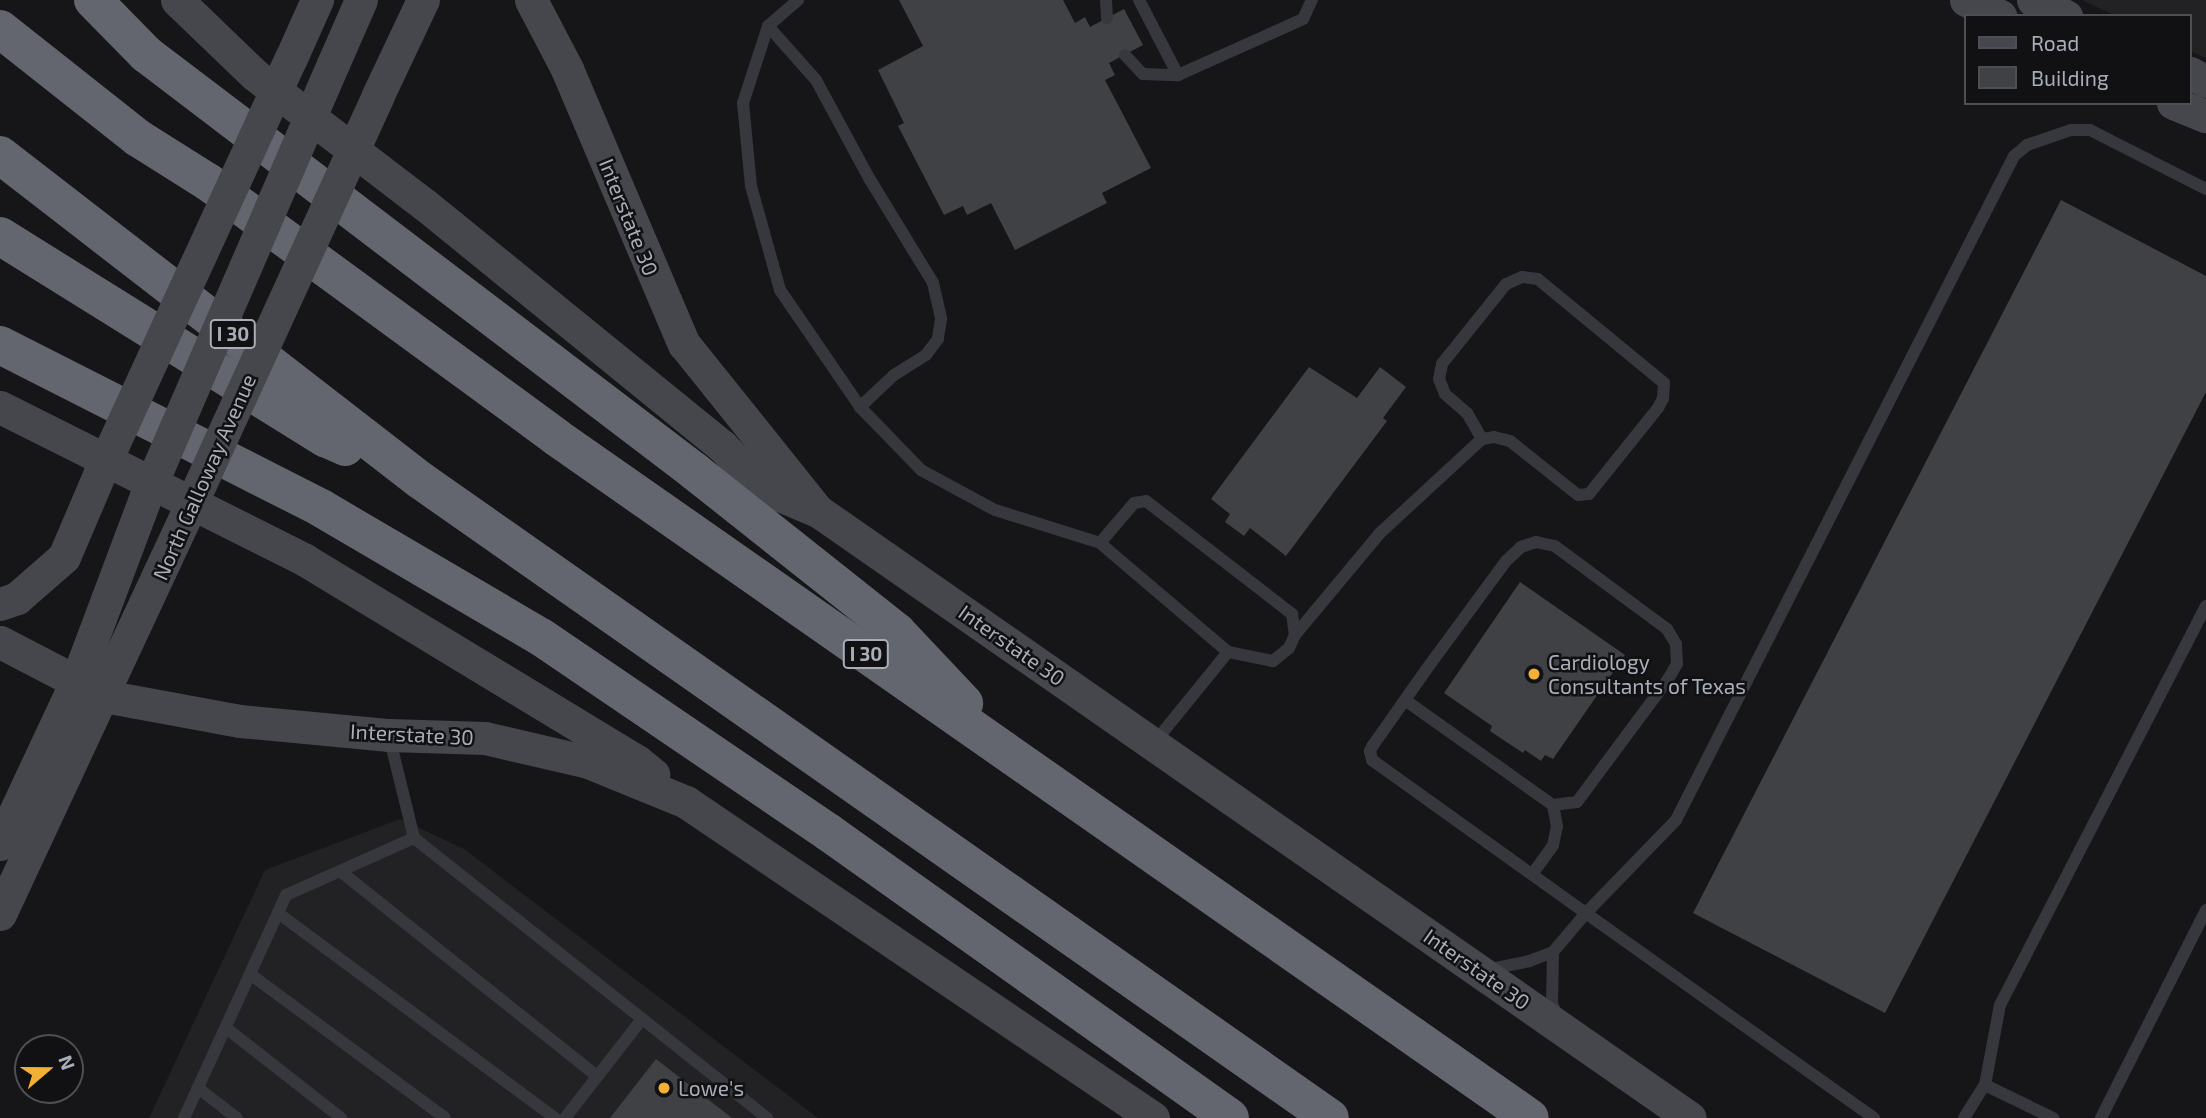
<!DOCTYPE html>
<html>
<head>
<meta charset="utf-8">
<style>
  body { margin:0 }
  #map { position:relative; width:2206px; height:1118px; overflow:hidden; background:#161618; font-family:"Exo 2",sans-serif }
  div>[style] { position:absolute }
  .built>* { inset:0; background:#222225 }
  .building>* { inset:0; background:#404145 }
  .lane>* { height:12px; margin:-6px; padding:0 6px; transform-origin:6px; border-radius:6px; background:#37383d }
  .secondary>* { height:33px; margin:-16.5px; padding:0 16.5px; transform-origin:16.5px; border-radius:16.5px; background:#45474d }
  .highway>* { height:38px; margin:-19px; padding:0 19px; transform-origin:19px; border-radius:19px; background:#63666e }
  .secondary-bridge>* { height:33px; margin:-16.5px; padding:0 16.5px; transform-origin:16.5px; border-radius:16.5px; background:#45474d }
  .dots>* { width:19px; height:19px; translate:-50% -50%; box-sizing:border-box; border:4px solid #111113; border-radius:50% }
  span { translate:-50% -50%; white-space:nowrap; text-align:center; line-height:1.15; -webkit-text-stroke:5px #111113; paint-order:stroke }
  .shield-label span { padding:2px 5px; background:#111113; border:2px solid; border-radius:5px; -webkit-text-stroke-width:0 }
  .shield-label { font-size:19px; color:#a8adb8; font-weight:700 }
  .street-label { font-size:21px; color:#a8adb8 }
  .poi-label { font-size:21px; color:#a8adb8 }
  .left { translate:0 -50%; text-align:left }
  .legend { position:absolute; left:1964px; top:14px; width:228px; height:91px; box-sizing:border-box; background:#111113; border:2px solid #4d4f55; margin:0; padding:9px 12px; list-style:none; font-size:21px; color:#a8adb8 }
  .legend li { display:flex; align-items:center; gap:14px; height:35px }
  .legend b { width:35px; border:2px solid #4d4f55 }
  .north { position:absolute; left:14px; top:1034px; width:70px; height:70px; box-sizing:border-box; background:#111113; border:2px solid #4d4f55; border-radius:50%; rotate:70deg; font-size:19px; font-weight:700; line-height:28px; text-align:center; color:#a8adb8 }
  .north::after { content:''; display:block; margin:auto; width:24px; height:32px; background:#f2b134; clip-path:polygon(50% 0,100% 100%,50% 72%,0 100%) }
</style>
</head>
<body>
<div id="map">
  <div class="built">
    <div style="clip-path:polygon(2082px 0,2206px 0,2206px 58px,2190px 51px,2190px 16px,2116px 16px)"></div>
    <div style="clip-path:polygon(400px 819px,464px 849px,818px 1118px,149px 1118px,265px 870px)"></div>
  </div>
  <div class="building">
    <div style="clip-path:polygon(899px 0,1063px 0,1075px 23px,1085px 17px,1090px 27px,1124px 9px,1143px 45px,1109px 63px,1115px 75px,1105px 80px,1151px 168px,1102px 193px,1107px 203px,1015px 250px,991px 203px,967px 215px,963px 206px,944px 215px,898px 126px,904px 123px,878px 70px,923px 46px)"></div>
    <div style="clip-path:polygon(2061px 200px,2206px 276px,2206px 392px,1885px 1013px,1693px 913px)"></div>
    <div style="clip-path:polygon(1309px 367px,1357px 398px,1380px 367px,1406px 387px,1383px 418px,1387px 421px,1286px 556px,1250px 528px,1244px 536px,1225px 522px,1230px 514px,1211px 499px)"></div>
    <div style="clip-path:polygon(1520px 582px,1625px 655px,1553px 759px,1545px 755px,1541px 761px,1525px 750px,1523px 753px,1490px 731px,1492px 726px,1444px 693px)"></div>
    <div style="clip-path:polygon(656px 1059px,732px 1118px,610px 1118px)"></div>
  </div>
  <div class="lane">
    <div style="left:798px;top:0;width:40px;rotate:139deg"></div>
    <div style="left:768px;top:26px;width:81px;rotate:108deg"></div>
    <div style="left:743px;top:103px;width:83px;rotate:84.5deg"></div>
    <div style="left:751px;top:186px;width:108px;rotate:74.4deg"></div>
    <div style="left:780px;top:290px;width:142px;rotate:55.6deg"></div>
    <div style="left:860px;top:407px;width:88px;rotate:45.9deg"></div>
    <div style="left:921px;top:470px;width:84px;rotate:28.4deg"></div>
    <div style="left:995px;top:510px;width:110px;rotate:17.4deg"></div>
    <div style="left:1100px;top:543px;width:168px;rotate:40.4deg"></div>
    <div style="left:1228px;top:652px;width:117px;rotate:129.1deg"></div>
    <div style="left:1106px;top:0;width:18px;rotate:87deg"></div>
    <div style="left:1139px;top:0;width:85px;rotate:62.5deg"></div>
    <div style="left:1178px;top:75px;width:137px;rotate:-24.1deg"></div>
    <div style="left:1303px;top:19px;width:21px;rotate:-65deg"></div>
    <div style="left:768px;top:26px;width:72px;rotate:48.4deg"></div>
    <div style="left:816px;top:80px;width:111px;rotate:61.6deg"></div>
    <div style="left:869px;top:178px;width:123px;rotate:58.6deg"></div>
    <div style="left:933px;top:283px;width:37px;rotate:77deg"></div>
    <div style="left:941px;top:319px;width:20px;rotate:99deg"></div>
    <div style="left:938px;top:339px;width:20px;rotate:127deg"></div>
    <div style="left:926px;top:355px;width:38px;rotate:148deg"></div>
    <div style="left:894px;top:375px;width:47px;rotate:136.7deg"></div>
    <div style="left:1125px;top:55px;width:26px;rotate:47deg"></div>
    <div style="left:1143px;top:74px;width:35px;rotate:2deg"></div>
    <div style="left:1100px;top:543px;width:52px;rotate:-49.6deg"></div>
    <div style="left:1134px;top:503px;width:12px;rotate:-9deg"></div>
    <div style="left:1146px;top:501px;width:185px;rotate:37.7deg"></div>
    <div style="left:1292px;top:614px;width:21px;rotate:82deg"></div>
    <div style="left:1295px;top:635px;width:14px;rotate:115deg"></div>
    <div style="left:1289px;top:648px;width:21px;rotate:141deg"></div>
    <div style="left:1273px;top:661px;width:46px;rotate:-168.7deg"></div>
    <div style="left:1295px;top:635px;width:133px;rotate:-50.2deg"></div>
    <div style="left:1380px;top:533px;width:139px;rotate:-42.7deg"></div>
    <div style="left:1482px;top:439px;width:12px;rotate:-9deg"></div>
    <div style="left:1494px;top:437px;width:16px;rotate:14deg"></div>
    <div style="left:1510px;top:441px;width:87px;rotate:38.5deg"></div>
    <div style="left:1578px;top:495px;width:11px;rotate:-5deg"></div>
    <div style="left:1589px;top:494px;width:110px;rotate:-51.3deg"></div>
    <div style="left:1658px;top:408px;width:11px;rotate:-63deg"></div>
    <div style="left:1663px;top:398px;width:15px;rotate:-86deg"></div>
    <div style="left:1664px;top:383px;width:163px;rotate:-140.5deg"></div>
    <div style="left:1538px;top:279px;width:16px;rotate:-173deg"></div>
    <div style="left:1522px;top:277px;width:17px;rotate:156deg"></div>
    <div style="left:1506px;top:284px;width:102px;rotate:128.7deg"></div>
    <div style="left:1442px;top:364px;width:15px;rotate:101deg"></div>
    <div style="left:1439px;top:379px;width:16px;rotate:68deg"></div>
    <div style="left:1445px;top:394px;width:29px;rotate:41deg"></div>
    <div style="left:1467px;top:413px;width:30px;rotate:60deg"></div>
    <div style="left:1405px;top:700px;width:181px;rotate:35.4deg"></div>
    <div style="left:1553px;top:805px;width:24px;rotate:-7deg"></div>
    <div style="left:1577px;top:802px;width:151px;rotate:-53.4deg"></div>
    <div style="left:1667px;top:681px;width:20px;rotate:-60deg"></div>
    <div style="left:1677px;top:664px;width:20px;rotate:-93deg"></div>
    <div style="left:1676px;top:644px;width:17px;rotate:-121deg"></div>
    <div style="left:1667px;top:629px;width:139px;rotate:-143.5deg"></div>
    <div style="left:1555px;top:546px;width:19px;rotate:-168deg"></div>
    <div style="left:1536px;top:542px;width:16px;rotate:162deg"></div>
    <div style="left:1521px;top:547px;width:21px;rotate:137deg"></div>
    <div style="left:1506px;top:561px;width:135px;rotate:126.3deg"></div>
    <div style="left:1426px;top:670px;width:92px;rotate:125.2deg"></div>
    <div style="left:1373px;top:745px;width:7px;rotate:117deg"></div>
    <div style="left:1370px;top:751px;width:9px;rotate:77deg"></div>
    <div style="left:1372px;top:760px;width:263px;rotate:35.6deg"></div>
    <div style="left:1586px;top:913px;width:51px;rotate:130.2deg"></div>
    <div style="left:1553px;top:952px;width:25px;rotate:159deg"></div>
    <div style="left:1530px;top:961px;width:41px;rotate:168.7deg"></div>
    <div style="left:389px;top:736px;width:105px;rotate:76.2deg"></div>
    <div style="left:414px;top:838px;width:451px;rotate:38.4deg"></div>
    <div style="left:340px;top:871px;width:329px;rotate:38.6deg"></div>
    <div style="left:1533px;top:873px;width:34px;rotate:-54deg"></div>
    <div style="left:1553px;top:845px;width:19px;rotate:-78deg"></div>
    <div style="left:1557px;top:826px;width:21px;rotate:-101deg"></div>
    <div style="left:278px;top:913px;width:345px;rotate:36.5deg"></div>
    <div style="left:1553px;top:952px;width:51px;rotate:91.1deg"></div>
    <div style="left:1552px;top:1003px;width:15px;rotate:70deg"></div>
    <div style="left:250px;top:974px;width:242px;rotate:36.4deg"></div>
    <div style="left:226px;top:1028px;width:146px;rotate:38deg"></div>
    <div style="left:1985px;top:1085px;width:76px;rotate:25.9deg"></div>
    <div style="left:198px;top:1088px;width:49px;rotate:37.6deg"></div>
    <div style="left:184px;top:1118px;width:245px;rotate:-65.4deg"></div>
    <div style="left:286px;top:895px;width:140px;rotate:-24deg"></div>
    <div style="left:565px;top:1118px;width:125px;rotate:-52.1deg"></div>
    <div style="left:1874px;top:1118px;width:354px;rotate:-144.6deg"></div>
    <div style="left:1586px;top:913px;width:129px;rotate:-45.9deg"></div>
    <div style="left:1676px;top:820px;width:745px;rotate:-63.02deg"></div>
    <div style="left:2014px;top:156px;width:17px;rotate:-40deg"></div>
    <div style="left:2027px;top:145px;width:46px;rotate:-18.8deg"></div>
    <div style="left:2071px;top:130px;width:19px"></div>
    <div style="left:2090px;top:130px;width:130px;rotate:27deg"></div>
    <div style="left:1964px;top:1118px;width:39px;rotate:-58deg"></div>
    <div style="left:1985px;top:1085px;width:81px;rotate:-79.4deg"></div>
    <div style="left:2000px;top:1005px;width:449px;rotate:-62.7deg"></div>
    <div style="left:2101px;top:1118px;width:233px;rotate:-63.2deg"></div>
  </div>
  <div class="secondary">
    <div style="left:177px;top:0;width:108px;rotate:43.9deg"></div>
    <div style="left:255px;top:75px;width:213px;rotate:37.4deg"></div>
    <div style="left:424px;top:204px;width:384px;rotate:39.1deg"></div>
    <div style="left:722px;top:446px;width:59px;rotate:45.7deg"></div>
    <div style="left:763px;top:488px;width:56px;rotate:22.9deg"></div>
    <div style="left:531px;top:0;width:78px;rotate:62.4deg"></div>
    <div style="left:567px;top:69px;width:299px;rotate:67deg"></div>
    <div style="left:684px;top:344px;width:214px;rotate:51.3deg"></div>
    <div style="left:818px;top:511px;width:1062px;rotate:34.84deg"></div>
    <div style="left:1966px;top:0;width:38px;rotate:25deg"></div>
    <div style="left:2033px;top:0;width:37px;rotate:26deg"></div>
    <div style="left:291px;top:58px;width:64px;rotate:-65.9deg"></div>
    <div style="left:333px;top:64px;width:70px;rotate:-66.4deg"></div>
    <div style="left:2190px;top:73px;width:18px;rotate:27deg"></div>
    <div style="left:378px;top:95px;width:105px;rotate:-64.7deg"></div>
    <div style="left:2173px;top:103px;width:35px;rotate:22deg"></div>
    <div style="left:0;top:407px;width:341px;rotate:26.6deg"></div>
    <div style="left:305px;top:560px;width:388px;rotate:31.2deg"></div>
    <div style="left:637px;top:761px;width:21px;rotate:39deg"></div>
    <div style="left:0;top:604px;width:18px;rotate:-19deg"></div>
    <div style="left:17px;top:598px;width:62px;rotate:-41.1deg"></div>
    <div style="left:64px;top:557px;width:89px;rotate:-66.9deg"></div>
    <div style="left:0;top:642px;width:117px;rotate:27.4deg"></div>
    <div style="left:104px;top:696px;width:138px;rotate:10.4deg"></div>
    <div style="left:240px;top:721px;width:150px;rotate:5.4deg"></div>
    <div style="left:389px;top:735px;width:96px;rotate:1.8deg"></div>
    <div style="left:485px;top:738px;width:106px;rotate:13.1deg"></div>
    <div style="left:588px;top:762px;width:106px;rotate:22.2deg"></div>
    <div style="left:686px;top:802px;width:564px;rotate:34.08deg"></div>
    <div style="left:0;top:844px;width:179px;rotate:-64.9deg"></div>
    <div style="left:76px;top:682px;width:199px;rotate:-69.4deg"></div>
    <div style="left:0;top:914px;width:440px;rotate:-65deg"></div>
  </div>
  <div class="highway">
    <div style="left:93px;top:0;width:76px;rotate:45.5deg"></div>
    <div style="left:146px;top:54px;width:689px;rotate:37.27deg"></div>
    <div style="left:694px;top:471px;width:259px;rotate:38.4deg"></div>
    <div style="left:897px;top:632px;width:98px;rotate:46.7deg"></div>
    <div style="left:0;top:29px;width:176px;rotate:38.3deg"></div>
    <div style="left:138px;top:138px;width:83px;rotate:32.2deg"></div>
    <div style="left:208px;top:182px;width:431px;rotate:36.2deg"></div>
    <div style="left:556px;top:437px;width:1188px;rotate:34.96deg"></div>
    <div style="left:0;top:155px;width:531px;rotate:37.73deg"></div>
    <div style="left:420px;top:480px;width:1111px;rotate:35.03deg"></div>
    <div style="left:0;top:236px;width:383px;rotate:31.9deg"></div>
    <div style="left:325px;top:438px;width:22px;rotate:24deg"></div>
    <div style="left:0;top:345px;width:360px;rotate:26.9deg"></div>
    <div style="left:321px;top:508px;width:255px;rotate:30.4deg"></div>
    <div style="left:541px;top:637px;width:347px;rotate:34.2deg"></div>
    <div style="left:828px;top:832px;width:493px;rotate:35.4deg"></div>
  </div>
  <div class="secondary-bridge">
    <div style="left:99px;top:475px;width:459px;rotate:-65.3deg"></div>
    <div style="left:146px;top:496px;width:471px;rotate:-66.6deg"></div>
    <div style="left:186px;top:515px;width:462px;rotate:-65.4deg"></div>
  </div>
  <div class="dots">
    <div style="left:1534px;top:674px;background:#f2b134"></div>
    <div style="left:664px;top:1088px;background:#f2b134"></div>
  </div>
  <div class="shield-label">
    <span style="left:233px;top:334px">I 30</span>
    <span style="left:866px;top:654px">I 30</span>
  </div>
  <div class="street-label">
    <span style="left:629px;top:217px;rotate:68deg">Interstate 30</span>
    <span style="left:204px;top:477px;rotate:-66deg">North Galloway Avenue</span>
    <span style="left:1012px;top:645px;rotate:35deg">Interstate 30</span>
    <span style="left:412px;top:734px;rotate:3deg">Interstate 30</span>
    <span style="left:1477px;top:969px;rotate:35deg">Interstate 30</span>
  </div>
  <div class="poi-label">
    <span class="left" style="left:1548px;top:674px">Cardiology<br>Consultants of Texas</span>
    <span class="left" style="left:678px;top:1088px">Lowe's</span>
  </div>
  <ul class="legend">
  <li><b style="height:9px;background:#45474d"></b>Road</li>
  <li><b style="height:19px;background:#404145"></b>Building</li>
  </ul>
  <div class="north">N</div>
</div>
</body>
</html>
